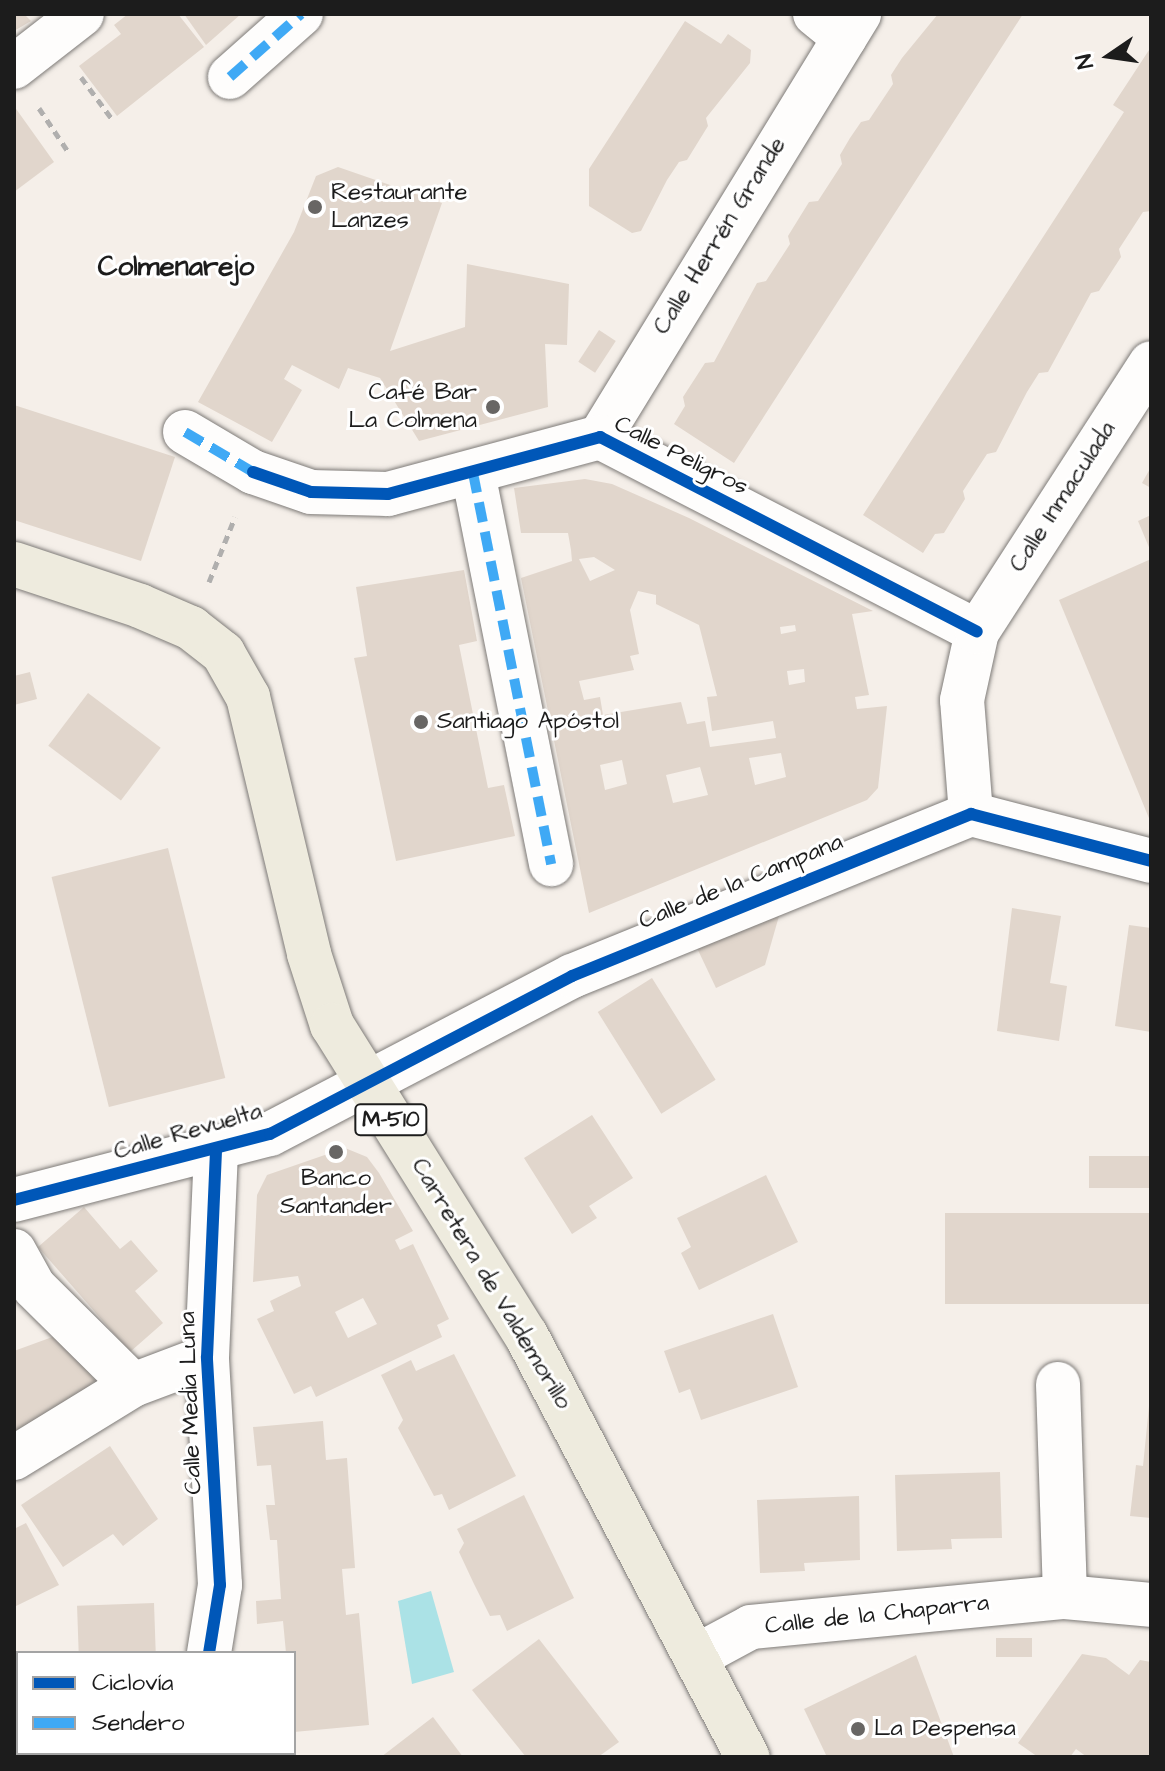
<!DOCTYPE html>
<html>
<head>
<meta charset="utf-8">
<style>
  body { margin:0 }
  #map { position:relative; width:1165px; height:1771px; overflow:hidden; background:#f5efe9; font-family:"Architects Daughter",sans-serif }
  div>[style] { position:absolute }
  .water>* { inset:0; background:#abe2e6 }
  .building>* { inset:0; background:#e1d6cc; transform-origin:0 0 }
  .path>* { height:5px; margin-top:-2.5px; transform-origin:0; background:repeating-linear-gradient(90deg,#b0afae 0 8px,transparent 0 14px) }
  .roads { filter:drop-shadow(0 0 2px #7e7b78) drop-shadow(0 0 2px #7e7b78) }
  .pedestrian>* { height:44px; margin:-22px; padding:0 22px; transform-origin:22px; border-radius:22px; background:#fefdfc }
  .minor>* { height:44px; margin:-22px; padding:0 22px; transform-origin:22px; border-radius:22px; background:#fefdfc }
  .primary>* { height:44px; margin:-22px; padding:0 22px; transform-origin:22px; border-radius:22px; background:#eeebde }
  .quiet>* { height:10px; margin-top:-5px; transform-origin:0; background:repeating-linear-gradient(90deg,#3fa9f5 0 20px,transparent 0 30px) }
  .cycleway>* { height:12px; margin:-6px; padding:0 6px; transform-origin:6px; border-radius:6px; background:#0057b8 }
  .dots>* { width:22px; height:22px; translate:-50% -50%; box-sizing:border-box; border:4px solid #fff; border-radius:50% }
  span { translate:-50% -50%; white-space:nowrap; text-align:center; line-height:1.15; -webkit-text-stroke:6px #fff; paint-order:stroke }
  .shield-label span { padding:2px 6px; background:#fff; border:2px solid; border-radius:6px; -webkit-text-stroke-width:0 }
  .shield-label { font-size:22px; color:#1c1c1c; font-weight:700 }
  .poi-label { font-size:24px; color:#1c1c1c }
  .left { translate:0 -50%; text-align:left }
  .right { translate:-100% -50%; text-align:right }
  .street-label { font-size:24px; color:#1c1c1c }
  .quarter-label { font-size:28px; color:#1c1c1c; font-weight:700 }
  .frame { position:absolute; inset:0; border:16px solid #1c1c1c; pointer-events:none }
  .legend { position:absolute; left:16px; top:1651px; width:280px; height:104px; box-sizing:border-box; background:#fff; border:2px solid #a4a4a4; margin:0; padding:10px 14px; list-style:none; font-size:24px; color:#1c1c1c }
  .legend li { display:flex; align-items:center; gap:16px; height:40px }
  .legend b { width:40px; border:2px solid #a4a4a4 }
  .north { position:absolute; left:1069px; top:16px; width:80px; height:80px; -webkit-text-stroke:6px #fff; paint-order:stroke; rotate:257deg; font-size:22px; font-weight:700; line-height:32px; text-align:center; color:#1c1c1c }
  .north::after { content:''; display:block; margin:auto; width:28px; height:36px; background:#1c1c1c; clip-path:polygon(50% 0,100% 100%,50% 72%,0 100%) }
</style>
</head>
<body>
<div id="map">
  <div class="water">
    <div style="clip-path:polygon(431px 1591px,454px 1672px,412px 1684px,398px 1601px)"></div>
  </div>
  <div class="building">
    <div style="clip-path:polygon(14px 14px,24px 14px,31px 21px,14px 31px)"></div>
    <div style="clip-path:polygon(128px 14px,178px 14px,204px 47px,117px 116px,79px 66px,121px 34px,114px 25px)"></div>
    <div style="clip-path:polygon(184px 14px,241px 14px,206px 45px)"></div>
    <div style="clip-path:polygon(938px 14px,1023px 14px,734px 463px,674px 424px,685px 406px,683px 397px,705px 363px,714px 362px,757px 283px,766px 281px,790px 244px,788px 236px,809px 202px,818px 201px,842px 164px,840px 155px,850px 138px,861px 122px,869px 120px,893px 84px,891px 75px,902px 58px)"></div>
    <div style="clip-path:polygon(685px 21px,721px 44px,728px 34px,751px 50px,750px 63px,706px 118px,708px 126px,687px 160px,679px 162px,667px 180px,641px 231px,632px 233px,589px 206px,589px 169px)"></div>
    <div style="clip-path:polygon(1151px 47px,1151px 211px,1143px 212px,1119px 249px,1121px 257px,1099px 291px,1091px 293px,1048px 372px,1039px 373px,1027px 392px,996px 452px,987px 454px,963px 491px,965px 499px,944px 533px,935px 534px,923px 553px,863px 515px,1124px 112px,1113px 105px)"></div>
    <div style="clip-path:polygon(14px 106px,54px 162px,14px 192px)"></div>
    <div style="clip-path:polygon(338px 167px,442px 203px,390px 351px,465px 327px,467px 264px,569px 284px,567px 345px,545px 344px,548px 407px,419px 441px,380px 378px,348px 368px,339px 389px,292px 365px,284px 379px,302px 390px,272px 442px,198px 402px,294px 232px,316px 176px)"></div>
    <div style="left:599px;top:330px;width:20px;height:38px;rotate:33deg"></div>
    <div style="clip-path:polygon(14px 405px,175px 457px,141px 561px,14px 520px)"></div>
    <div style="clip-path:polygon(1151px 467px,1151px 488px,1142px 483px)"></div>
    <div style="clip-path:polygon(evenodd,585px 479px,612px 484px,689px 518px,873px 611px,852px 614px,869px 695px,855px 697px,857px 709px,887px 706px,878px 788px,867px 800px,589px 913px,521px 578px,572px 561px,571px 550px,568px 533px,521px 533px,514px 488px,585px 479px,594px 557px,615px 570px,590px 581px,579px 559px,594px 557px,585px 479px,638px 591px,656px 595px,656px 604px,699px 625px,717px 696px,707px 697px,712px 731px,773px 721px,776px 738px,710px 747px,705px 721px,687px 724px,681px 702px,603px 715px,600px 697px,584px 700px,579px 681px,634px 670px,630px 656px,639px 654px,630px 610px,638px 591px,585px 479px,795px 625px,796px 631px,781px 634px,780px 627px,795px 625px,585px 479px,804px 669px,805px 682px,789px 685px,787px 671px,804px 669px,585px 479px,781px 753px,786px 777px,755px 785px,749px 758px,781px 753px,585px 479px,622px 760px,627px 784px,605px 790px,600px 765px,622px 760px,585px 479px,700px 767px,708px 795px,673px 803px,666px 775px,700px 767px)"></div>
    <div style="clip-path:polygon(1151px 515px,1151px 552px,1138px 521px)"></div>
    <div style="clip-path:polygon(1151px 559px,1151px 823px,1059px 600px)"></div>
    <div style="clip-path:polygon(464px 570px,477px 641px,459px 645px,488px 788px,504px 785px,515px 836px,396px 861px,354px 658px,367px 656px,356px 587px)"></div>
    <div style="clip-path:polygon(30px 672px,37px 699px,14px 705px,14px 676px)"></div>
    <div style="left:88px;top:693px;width:91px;height:66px;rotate:37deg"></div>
    <div style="left:168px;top:848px;width:237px;height:120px;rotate:76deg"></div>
    <div style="clip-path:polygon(1012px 908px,1061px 916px,1050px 983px,1067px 986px,1059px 1041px,997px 1031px)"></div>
    <div style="clip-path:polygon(781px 909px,765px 965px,716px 988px,697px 948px)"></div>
    <div style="clip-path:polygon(1129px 925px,1151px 928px,1151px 1032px,1115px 1026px)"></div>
    <div style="left:652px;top:978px;width:120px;height:64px;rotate:58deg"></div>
    <div style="clip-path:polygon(592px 1115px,633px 1178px,589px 1206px,597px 1218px,572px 1234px,524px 1158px)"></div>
    <div style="clip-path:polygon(evenodd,345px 1148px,367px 1157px,379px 1173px,413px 1231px,395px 1240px,400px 1250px,413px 1244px,449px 1319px,437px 1325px,442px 1337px,316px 1397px,311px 1386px,294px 1394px,257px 1319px,274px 1311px,270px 1301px,301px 1286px,298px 1276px,253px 1282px,257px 1195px,267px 1175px,345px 1148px,363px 1298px,377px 1324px,348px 1338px,335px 1312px,363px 1298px)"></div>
    <div style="left:1151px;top:1156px;width:32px;height:62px;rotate:90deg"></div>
    <div style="clip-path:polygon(766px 1175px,798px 1242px,699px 1290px,681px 1253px,691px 1247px,677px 1218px)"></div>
    <div style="clip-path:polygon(84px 1207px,120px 1249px,131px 1240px,158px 1271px,135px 1291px,163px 1323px,130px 1352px,38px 1247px)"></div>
    <div style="left:1151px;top:1213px;width:91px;height:206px;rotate:90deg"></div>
    <div style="clip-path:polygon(773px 1314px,798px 1387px,701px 1420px,690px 1389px,679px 1393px,664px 1351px)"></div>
    <div style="clip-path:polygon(66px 1332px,95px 1381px,57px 1410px,14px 1431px,14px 1351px)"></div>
    <div style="clip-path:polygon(454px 1354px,516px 1476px,449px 1510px,442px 1494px,434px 1496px,398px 1428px,403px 1420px,381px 1375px,411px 1360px,416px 1371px)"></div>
    <div style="clip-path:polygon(1149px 1406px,1151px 1407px,1151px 1518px,1130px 1516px,1136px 1465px,1143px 1466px)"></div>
    <div style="clip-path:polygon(323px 1421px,326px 1460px,347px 1458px,355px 1568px,342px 1569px,344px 1593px,346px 1615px,359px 1613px,369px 1725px,294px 1732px,294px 1653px,286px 1653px,283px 1621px,257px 1624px,256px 1601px,281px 1599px,277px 1540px,270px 1540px,266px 1505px,275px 1505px,271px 1465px,257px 1466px,253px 1427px)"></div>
    <div style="clip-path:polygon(110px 1446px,158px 1519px,123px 1546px,113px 1534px,63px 1567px,21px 1505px)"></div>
    <div style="clip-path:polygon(1000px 1472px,1002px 1538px,951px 1539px,952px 1549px,897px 1551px,895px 1475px)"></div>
    <div style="clip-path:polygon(524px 1495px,574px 1598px,507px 1631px,500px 1615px,490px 1616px,474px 1584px,459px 1552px,464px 1543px,457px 1529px)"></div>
    <div style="clip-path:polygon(859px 1496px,860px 1560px,804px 1563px,805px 1571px,760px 1573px,757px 1500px)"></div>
    <div style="clip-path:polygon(26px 1523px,59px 1585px,14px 1607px,14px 1529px)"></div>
    <div style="left:154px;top:1603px;width:48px;height:77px;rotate:88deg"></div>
    <div style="left:1032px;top:1638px;width:19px;height:36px;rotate:90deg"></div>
    <div style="clip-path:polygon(539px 1639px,619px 1742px,598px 1757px,526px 1757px,472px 1690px)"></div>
    <div style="clip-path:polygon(1082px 1654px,1106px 1658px,1129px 1675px,1140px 1660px,1151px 1662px,1151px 1757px,1087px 1757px,1076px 1749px,1070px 1757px,1038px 1757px,1018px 1743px)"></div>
    <div style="clip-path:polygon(916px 1655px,954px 1757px,827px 1757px,804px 1709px)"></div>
    <div style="clip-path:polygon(433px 1717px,463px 1757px,381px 1757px)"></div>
    <div style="left:36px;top:1753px;width:25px;height:4px"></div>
  </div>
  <div class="path">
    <div style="left:81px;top:77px;width:52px;rotate:53.6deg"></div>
    <div style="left:39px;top:108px;width:54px;rotate:56.3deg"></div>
    <div style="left:209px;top:582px;width:70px;rotate:-68.2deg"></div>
  </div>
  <div class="roads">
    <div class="pedestrian">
      <div style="left:230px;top:77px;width:95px;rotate:-41.6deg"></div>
      <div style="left:185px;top:432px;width:79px;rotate:30.5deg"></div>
      <div style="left:473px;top:473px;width:399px;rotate:78.7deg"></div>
    </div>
    <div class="minor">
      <div style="left:815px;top:14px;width:38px;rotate:39deg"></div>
      <div style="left:14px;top:67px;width:86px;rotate:-37.9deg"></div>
      <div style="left:600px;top:437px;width:496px;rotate:-58.5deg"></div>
      <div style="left:253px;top:472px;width:61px;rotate:19deg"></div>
      <div style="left:311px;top:492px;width:77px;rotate:1.5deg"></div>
      <div style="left:388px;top:494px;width:220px;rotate:-15deg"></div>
      <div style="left:600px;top:437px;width:424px;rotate:27.3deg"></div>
      <div style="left:971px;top:814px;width:114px;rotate:-94.5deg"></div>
      <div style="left:962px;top:700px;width:70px;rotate:-77.6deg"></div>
      <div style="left:977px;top:632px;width:320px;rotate:-57.1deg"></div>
      <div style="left:14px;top:1200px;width:264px;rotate:-14.5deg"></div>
      <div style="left:270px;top:1134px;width:341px;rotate:-27.6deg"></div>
      <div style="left:572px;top:976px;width:431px;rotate:-22.1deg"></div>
      <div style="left:971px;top:814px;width:186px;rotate:14.6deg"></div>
      <div style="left:14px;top:1251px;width:41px;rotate:60.9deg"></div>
      <div style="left:34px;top:1287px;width:139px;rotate:44.7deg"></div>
      <div style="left:1058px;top:1384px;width:213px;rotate:88.1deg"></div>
      <div style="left:14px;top:1458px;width:140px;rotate:-31.5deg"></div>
      <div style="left:133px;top:1385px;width:79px;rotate:-20.7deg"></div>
      <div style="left:209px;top:1653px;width:69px;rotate:-80.8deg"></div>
      <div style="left:220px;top:1585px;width:228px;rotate:-93.3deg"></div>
      <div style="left:207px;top:1357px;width:206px;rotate:-87.5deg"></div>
      <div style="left:697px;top:1656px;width:61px;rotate:-28.2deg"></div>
      <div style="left:751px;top:1627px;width:315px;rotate:-5.5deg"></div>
      <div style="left:1065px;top:1597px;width:86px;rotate:5.3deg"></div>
      <div style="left:260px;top:1753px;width:5px;rotate:53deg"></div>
      <div style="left:181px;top:1757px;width:4px;rotate:-63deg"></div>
    </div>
    <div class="primary">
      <div style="left:14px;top:564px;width:133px;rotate:18.4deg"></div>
      <div style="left:140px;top:606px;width:56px;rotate:23.3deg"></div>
      <div style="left:191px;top:628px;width:41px;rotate:38deg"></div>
      <div style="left:223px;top:653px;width:51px;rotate:60.4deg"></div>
      <div style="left:248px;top:697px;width:264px;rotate:76.6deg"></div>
      <div style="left:309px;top:954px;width:75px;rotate:72.1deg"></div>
      <div style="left:332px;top:1025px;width:366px;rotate:58deg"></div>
      <div style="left:526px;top:1335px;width:477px;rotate:62.3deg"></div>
    </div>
  </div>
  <div class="quiet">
    <div style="left:230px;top:77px;width:95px;rotate:-41.6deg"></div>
    <div style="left:185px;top:432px;width:79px;rotate:30.5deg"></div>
    <div style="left:473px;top:473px;width:399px;rotate:78.7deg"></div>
  </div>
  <div class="cycleway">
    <div style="left:253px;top:472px;width:61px;rotate:19deg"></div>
    <div style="left:311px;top:492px;width:77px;rotate:1.5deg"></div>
    <div style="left:388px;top:494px;width:220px;rotate:-15deg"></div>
    <div style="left:600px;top:437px;width:424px;rotate:27.3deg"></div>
    <div style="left:14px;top:1200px;width:264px;rotate:-14.5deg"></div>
    <div style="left:270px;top:1134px;width:341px;rotate:-27.6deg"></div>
    <div style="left:572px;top:976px;width:431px;rotate:-22.1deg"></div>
    <div style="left:971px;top:814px;width:186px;rotate:14.6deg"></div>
    <div style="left:209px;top:1653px;width:69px;rotate:-80.8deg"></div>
    <div style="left:220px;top:1585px;width:228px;rotate:-93.3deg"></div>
    <div style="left:207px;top:1357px;width:206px;rotate:-87.5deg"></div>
  </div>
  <div class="dots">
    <div style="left:315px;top:207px;background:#686664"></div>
    <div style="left:493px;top:407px;background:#686664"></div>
    <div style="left:421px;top:722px;background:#686664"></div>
    <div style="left:336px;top:1152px;background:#686664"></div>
    <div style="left:858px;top:1729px;background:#686664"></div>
  </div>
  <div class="shield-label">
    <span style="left:391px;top:1120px">M-510</span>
  </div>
  <div class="poi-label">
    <span class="left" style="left:331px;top:207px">Restaurante<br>Lanzes</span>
    <span class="right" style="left:477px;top:407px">Café Bar<br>La Colmena</span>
    <span class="left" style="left:437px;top:722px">Santiago Apóstol</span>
    <span style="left:336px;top:1193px">Banco<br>Santander</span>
    <span class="left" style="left:874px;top:1729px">La Despensa</span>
  </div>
  <div class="street-label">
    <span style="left:720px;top:236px;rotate:-58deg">Calle Herrén Grande</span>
    <span style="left:681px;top:456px;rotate:27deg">Calle Peligros</span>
    <span style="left:1063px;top:497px;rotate:-57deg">Calle Inmaculada</span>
    <span style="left:741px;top:882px;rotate:-22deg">Calle de la Campana</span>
    <span style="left:188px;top:1132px;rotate:-16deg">Calle Revuelta</span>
    <span style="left:491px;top:1284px;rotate:59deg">Carretera de Valdemorillo</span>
    <span style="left:191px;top:1403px;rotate:-92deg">Calle Media Luna</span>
    <span style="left:877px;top:1615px;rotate:-6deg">Calle de la Chaparra</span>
  </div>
  <div class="quarter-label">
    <span style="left:176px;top:267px">Colmenarejo</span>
  </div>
  <div class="frame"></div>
  <ul class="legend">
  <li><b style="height:10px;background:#0057b8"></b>Ciclovía</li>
  <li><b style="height:10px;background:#3fa9f5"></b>Sendero</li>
  </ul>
  <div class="north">N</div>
</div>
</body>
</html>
